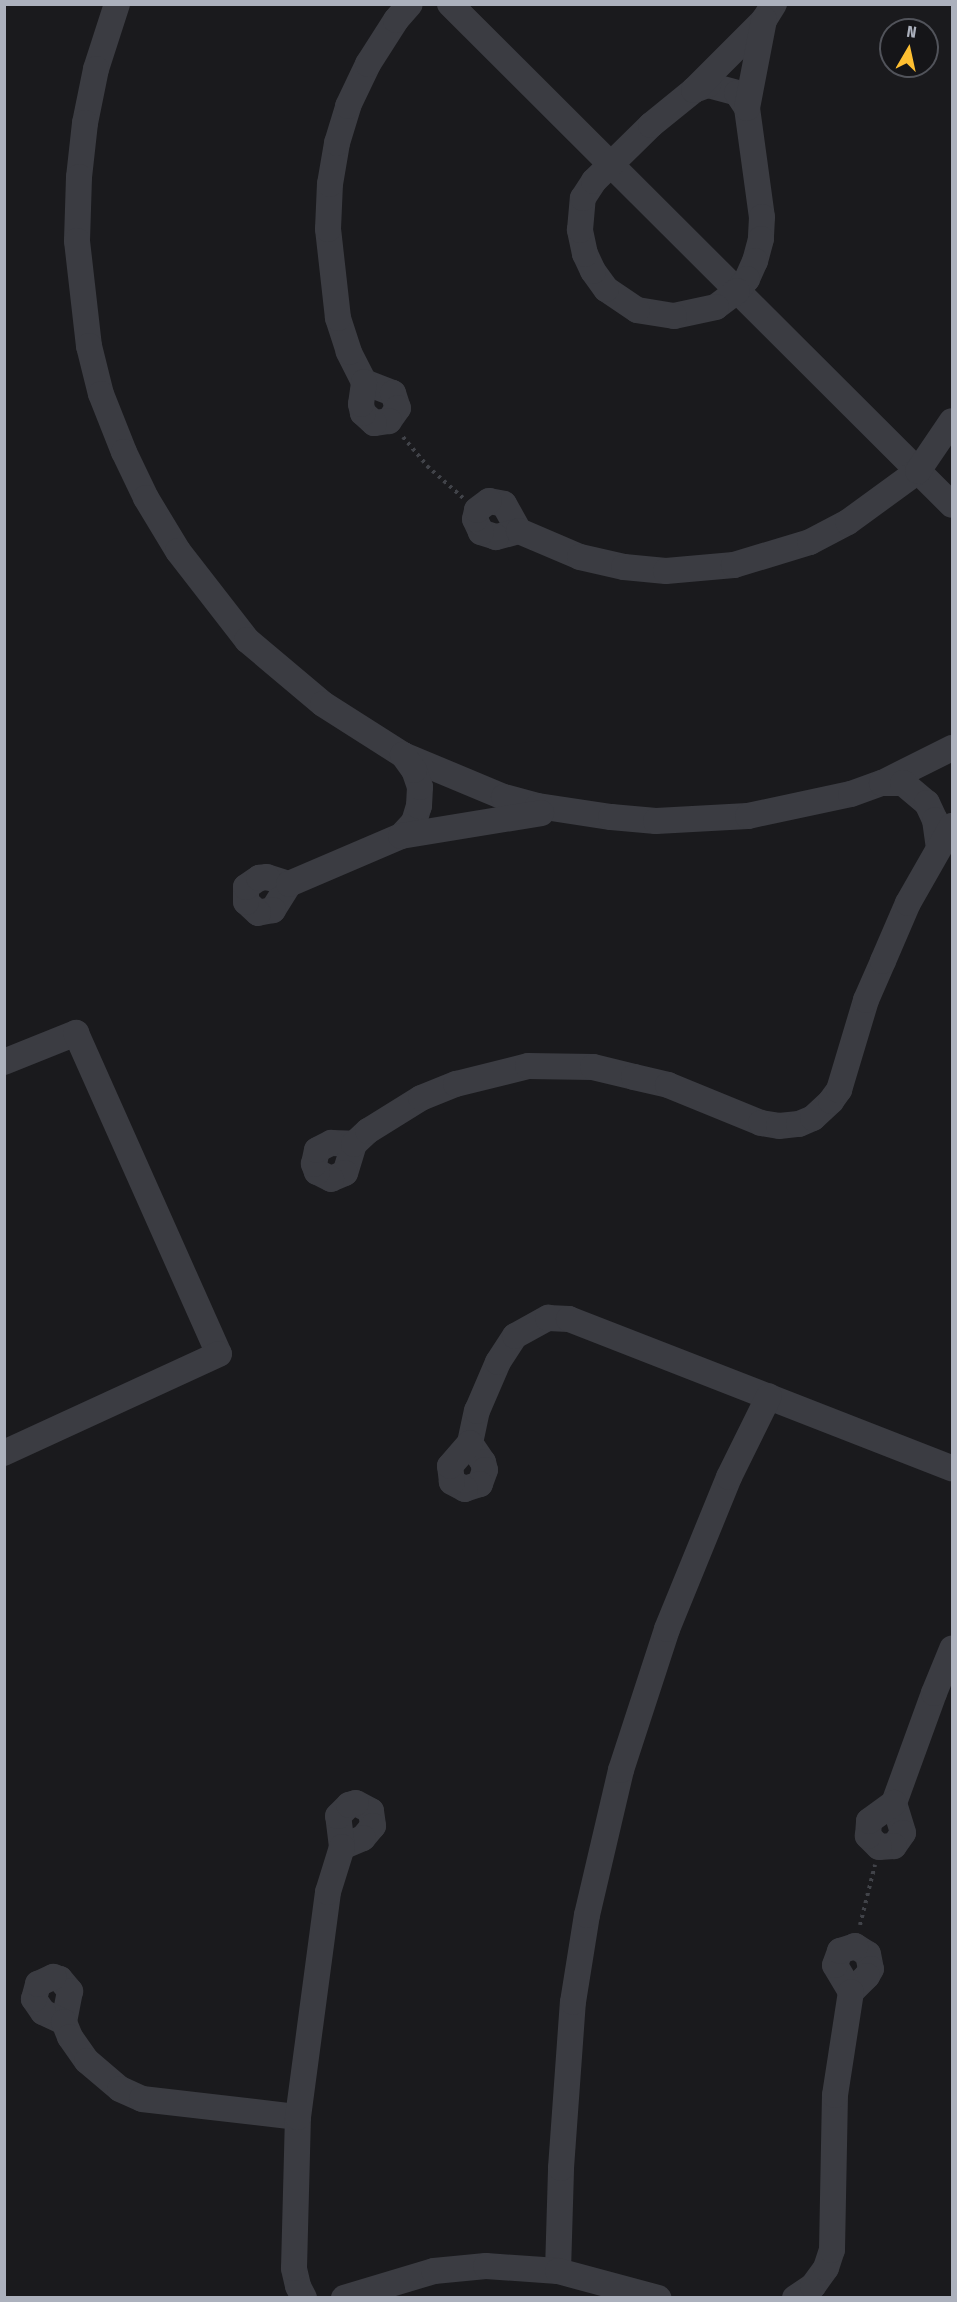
<!DOCTYPE html>
<html>
<head>
<meta charset="utf-8">
<style>
  body { margin:0 }
  #map { position:relative; width:957px; height:2302px; overflow:hidden; background:#1a1a1d; font-family:"Fira Sans Condensed",sans-serif }
  div>[style] { position:absolute }
  .path>* { height:4px; margin-top:-2px; transform-origin:0; background:repeating-linear-gradient(90deg,#414349 0 3px,transparent 0 7.5px) }
  .minor>* { height:26px; margin:-13px; padding:0 13px; transform-origin:13px; border-radius:13px; background:#3b3c42 }
  span { translate:-50% -50%; white-space:nowrap; text-align:center; line-height:1.15; -webkit-text-stroke:6px #151518; paint-order:stroke }
  .frame { position:absolute; inset:0; border:6px solid #acb1bd; pointer-events:none }
  .north { position:absolute; left:879px; top:18px; width:60px; height:60px; box-sizing:border-box; background:#151518; border:2px solid #51535a; border-radius:50%; rotate:9deg; font-size:16px; font-weight:700; line-height:24px; text-align:center; color:#acb1bd }
  .north::after { content:''; display:block; margin:auto; width:21px; height:27px; background:#febf31; clip-path:polygon(50% 0,100% 100%,50% 72%,0 100%) }
</style>
</head>
<body>
<div id="map">
  <div class="path">
    <div style="left:403px;top:437px;width:38px;rotate:50deg"></div>
    <div style="left:427px;top:466px;width:48px;rotate:41.6deg"></div>
    <div style="left:860px;top:1925px;width:62px;rotate:-76deg"></div>
  </div>
  <div class="minor">
    <div style="left:117px;top:4px;width:68px;rotate:107.9deg"></div>
    <div style="left:96px;top:69px;width:55px;rotate:101.5deg"></div>
    <div style="left:85px;top:123px;width:54px;rotate:96.3deg"></div>
    <div style="left:79px;top:177px;width:64px;rotate:91.8deg"></div>
    <div style="left:77px;top:241px;width:106px;rotate:83.5deg"></div>
    <div style="left:89px;top:346px;width:49px;rotate:76deg"></div>
    <div style="left:101px;top:394px;width:62px;rotate:68.4deg"></div>
    <div style="left:124px;top:452px;width:51px;rotate:64.4deg"></div>
    <div style="left:146px;top:498px;width:62px;rotate:58.9deg"></div>
    <div style="left:178px;top:551px;width:113px;rotate:52.2deg"></div>
    <div style="left:247px;top:640px;width:99px;rotate:40.1deg"></div>
    <div style="left:323px;top:704px;width:95px;rotate:32.5deg"></div>
    <div style="left:403px;top:755px;width:109px;rotate:22.6deg"></div>
    <div style="left:504px;top:797px;width:35px;rotate:15deg"></div>
    <div style="left:538px;top:806px;width:74px;rotate:8.6deg"></div>
    <div style="left:611px;top:817px;width:45px;rotate:5.1deg"></div>
    <div style="left:656px;top:821px;width:92px;rotate:-3.1deg"></div>
    <div style="left:748px;top:816px;width:105px;rotate:-12.1deg"></div>
    <div style="left:851px;top:794px;width:33px;rotate:-20deg"></div>
    <div style="left:882px;top:783px;width:78px;rotate:-26.6deg"></div>
    <div style="left:450px;top:4px;width:709px;rotate:44.94deg"></div>
    <div style="left:708px;top:85px;width:30px;rotate:15deg"></div>
    <div style="left:737px;top:93px;width:18px;rotate:56deg"></div>
    <div style="left:747px;top:108px;width:110px;rotate:82.2deg"></div>
    <div style="left:762px;top:217px;width:22px;rotate:93deg"></div>
    <div style="left:761px;top:239px;width:23px;rotate:105deg"></div>
    <div style="left:755px;top:261px;width:20px;rotate:114deg"></div>
    <div style="left:747px;top:279px;width:16px;rotate:130deg"></div>
    <div style="left:737px;top:291px;width:26px;rotate:143deg"></div>
    <div style="left:716px;top:307px;width:43px;rotate:167.9deg"></div>
    <div style="left:674px;top:316px;width:37px;rotate:-171deg"></div>
    <div style="left:637px;top:310px;width:37px;rotate:-146deg"></div>
    <div style="left:606px;top:289px;width:22px;rotate:-126deg"></div>
    <div style="left:593px;top:271px;width:19px;rotate:-115deg"></div>
    <div style="left:585px;top:254px;width:25px;rotate:-102deg"></div>
    <div style="left:580px;top:230px;width:32px;rotate:-85deg"></div>
    <div style="left:583px;top:198px;width:20px;rotate:-57deg"></div>
    <div style="left:594px;top:181px;width:80px;rotate:-44.5deg"></div>
    <div style="left:651px;top:125px;width:55px;rotate:-39.1deg"></div>
    <div style="left:694px;top:90px;width:15px;rotate:-20deg"></div>
    <div style="left:694px;top:90px;width:99px;rotate:-45deg"></div>
    <div style="left:764px;top:20px;width:19px;rotate:-58deg"></div>
    <div style="left:747px;top:108px;width:90px;rotate:-79.1deg"></div>
    <div style="left:364px;top:382px;width:34px;rotate:-117deg"></div>
    <div style="left:349px;top:352px;width:36px;rotate:-108deg"></div>
    <div style="left:338px;top:318px;width:90px;rotate:-96.4deg"></div>
    <div style="left:328px;top:229px;width:45px;rotate:-87.5deg"></div>
    <div style="left:330px;top:184px;width:42px;rotate:-80.3deg"></div>
    <div style="left:337px;top:143px;width:39px;rotate:-73deg"></div>
    <div style="left:348px;top:106px;width:47px;rotate:-64.5deg"></div>
    <div style="left:368px;top:64px;width:52px;rotate:-57.5deg"></div>
    <div style="left:396px;top:20px;width:21px;rotate:-49deg"></div>
    <div style="left:364px;top:382px;width:31px;rotate:21deg"></div>
    <div style="left:393px;top:393px;width:16px;rotate:72deg"></div>
    <div style="left:398px;top:408px;width:16px;rotate:125deg"></div>
    <div style="left:389px;top:421px;width:15px;rotate:172deg"></div>
    <div style="left:374px;top:423px;width:15px;rotate:-138deg"></div>
    <div style="left:363px;top:413px;width:9px;rotate:-103deg"></div>
    <div style="left:361px;top:404px;width:22px;rotate:-82deg"></div>
    <div style="left:489px;top:501px;width:15px;rotate:11deg"></div>
    <div style="left:504px;top:504px;width:31px;rotate:61deg"></div>
    <div style="left:519px;top:531px;width:24px;rotate:165deg"></div>
    <div style="left:496px;top:537px;width:16px;rotate:-162deg"></div>
    <div style="left:481px;top:532px;width:14px;rotate:-115deg"></div>
    <div style="left:475px;top:519px;width:9px;rotate:-77deg"></div>
    <div style="left:477px;top:510px;width:15px;rotate:-37deg"></div>
    <div style="left:519px;top:531px;width:66px;rotate:23.1deg"></div>
    <div style="left:580px;top:557px;width:45px;rotate:12.8deg"></div>
    <div style="left:624px;top:567px;width:42px;rotate:5.4deg"></div>
    <div style="left:666px;top:571px;width:68px;rotate:-5deg"></div>
    <div style="left:734px;top:565px;width:79px;rotate:-16.8deg"></div>
    <div style="left:810px;top:542px;width:43px;rotate:-27.8deg"></div>
    <div style="left:848px;top:522px;width:87px;rotate:-36.1deg"></div>
    <div style="left:918px;top:471px;width:60px;rotate:-55.8deg"></div>
    <div style="left:882px;top:783px;width:21px"></div>
    <div style="left:903px;top:783px;width:31px;rotate:40deg"></div>
    <div style="left:927px;top:803px;width:19px;rotate:65deg"></div>
    <div style="left:935px;top:820px;width:27px;rotate:82deg"></div>
    <div style="left:401px;top:836px;width:19px;rotate:-47deg"></div>
    <div style="left:414px;top:822px;width:17px;rotate:-73deg"></div>
    <div style="left:419px;top:806px;width:19px;rotate:-87deg"></div>
    <div style="left:420px;top:787px;width:18px;rotate:-109deg"></div>
    <div style="left:414px;top:770px;width:19px;rotate:-126deg"></div>
    <div style="left:267px;top:877px;width:23px;rotate:18deg"></div>
    <div style="left:289px;top:884px;width:31px;rotate:122deg"></div>
    <div style="left:273px;top:910px;width:15px;rotate:169deg"></div>
    <div style="left:258px;top:913px;width:16px;rotate:-137deg"></div>
    <div style="left:246px;top:902px;width:15px;rotate:-90deg"></div>
    <div style="left:246px;top:887px;width:16px;rotate:-35deg"></div>
    <div style="left:259px;top:878px;width:8px;rotate:-7deg"></div>
    <div style="left:289px;top:884px;width:122px;rotate:-23.2deg"></div>
    <div style="left:401px;top:836px;width:142px;rotate:-9.3deg"></div>
    <div style="left:4px;top:1062px;width:78px;rotate:-21.9deg"></div>
    <div style="left:76px;top:1033px;width:351px;rotate:66deg"></div>
    <div style="left:219px;top:1354px;width:237px;rotate:155.3deg"></div>
    <div style="left:331px;top:1143px;width:23px;rotate:2deg"></div>
    <div style="left:354px;top:1144px;width:30px;rotate:107deg"></div>
    <div style="left:345px;top:1173px;width:15px;rotate:157deg"></div>
    <div style="left:331px;top:1179px;width:16px;rotate:-153deg"></div>
    <div style="left:317px;top:1172px;width:9px;rotate:-111deg"></div>
    <div style="left:314px;top:1164px;width:14px;rotate:-78deg"></div>
    <div style="left:317px;top:1150px;width:16px;rotate:-27deg"></div>
    <div style="left:354px;top:1144px;width:19px;rotate:-43deg"></div>
    <div style="left:368px;top:1131px;width:62px;rotate:-31.9deg"></div>
    <div style="left:421px;top:1098px;width:38px;rotate:-22deg"></div>
    <div style="left:456px;top:1084px;width:74px;rotate:-14deg"></div>
    <div style="left:528px;top:1066px;width:65px;rotate:0.9deg"></div>
    <div style="left:593px;top:1067px;width:42px;rotate:13.7deg"></div>
    <div style="left:634px;top:1077px;width:35px;rotate:13deg"></div>
    <div style="left:668px;top:1085px;width:100px;rotate:22.2deg"></div>
    <div style="left:761px;top:1123px;width:18px;rotate:9deg"></div>
    <div style="left:779px;top:1126px;width:20px;rotate:-6deg"></div>
    <div style="left:799px;top:1124px;width:15px;rotate:-23deg"></div>
    <div style="left:813px;top:1118px;width:25px;rotate:-43deg"></div>
    <div style="left:831px;top:1101px;width:14px;rotate:-54deg"></div>
    <div style="left:839px;top:1090px;width:94px;rotate:-73.3deg"></div>
    <div style="left:866px;top:1000px;width:43px;rotate:-66.4deg"></div>
    <div style="left:883px;top:961px;width:63px;rotate:-66.7deg"></div>
    <div style="left:908px;top:903px;width:89px;rotate:-60.3deg"></div>
    <div style="left:470px;top:1443px;width:33px;rotate:-78deg"></div>
    <div style="left:477px;top:1411px;width:53px;rotate:-66.8deg"></div>
    <div style="left:498px;top:1362px;width:31px;rotate:-57deg"></div>
    <div style="left:515px;top:1336px;width:38px;rotate:-29deg"></div>
    <div style="left:548px;top:1318px;width:21px;rotate:3deg"></div>
    <div style="left:569px;top:1319px;width:411px;rotate:21.3deg"></div>
    <div style="left:470px;top:1443px;width:23px;rotate:56deg"></div>
    <div style="left:483px;top:1462px;width:8px;rotate:76deg"></div>
    <div style="left:485px;top:1470px;width:15px;rotate:110deg"></div>
    <div style="left:480px;top:1484px;width:16px;rotate:162deg"></div>
    <div style="left:465px;top:1489px;width:15px;rotate:-152deg"></div>
    <div style="left:452px;top:1482px;width:16px;rotate:-97deg"></div>
    <div style="left:450px;top:1466px;width:30px;rotate:-49deg"></div>
    <div style="left:356px;top:1803px;width:17px;rotate:28deg"></div>
    <div style="left:371px;top:1811px;width:15px;rotate:82deg"></div>
    <div style="left:373px;top:1826px;width:16px;rotate:130deg"></div>
    <div style="left:363px;top:1838px;width:23px;rotate:157deg"></div>
    <div style="left:342px;top:1847px;width:31px;rotate:-97deg"></div>
    <div style="left:338px;top:1816px;width:16px;rotate:-45deg"></div>
    <div style="left:349px;top:1805px;width:7px;rotate:-16deg"></div>
    <div style="left:894px;top:1803px;width:117px;rotate:-70deg"></div>
    <div style="left:934px;top:1693px;width:48px;rotate:-67.8deg"></div>
    <div style="left:894px;top:1803px;width:31px;rotate:73deg"></div>
    <div style="left:903px;top:1833px;width:16px;rotate:125deg"></div>
    <div style="left:894px;top:1846px;width:15px;rotate:176deg"></div>
    <div style="left:879px;top:1847px;width:16px;rotate:-135deg"></div>
    <div style="left:868px;top:1836px;width:15px;rotate:-86deg"></div>
    <div style="left:869px;top:1821px;width:31px;rotate:-36deg"></div>
    <div style="left:855px;top:1946px;width:15px;rotate:32deg"></div>
    <div style="left:868px;top:1954px;width:15px;rotate:79deg"></div>
    <div style="left:871px;top:1969px;width:8px;rotate:120deg"></div>
    <div style="left:867px;top:1976px;width:23px;rotate:135deg"></div>
    <div style="left:851px;top:1992px;width:31px;rotate:-121deg"></div>
    <div style="left:835px;top:1965px;width:15px;rotate:-70deg"></div>
    <div style="left:840px;top:1951px;width:16px;rotate:-18deg"></div>
    <div style="left:53px;top:1977px;width:7px;rotate:16deg"></div>
    <div style="left:60px;top:1979px;width:16px;rotate:50deg"></div>
    <div style="left:70px;top:1991px;width:32px;rotate:101deg"></div>
    <div style="left:64px;top:2022px;width:23px;rotate:-155deg"></div>
    <div style="left:43px;top:2012px;width:16px;rotate:-125deg"></div>
    <div style="left:34px;top:1999px;width:16px;rotate:-75deg"></div>
    <div style="left:38px;top:1984px;width:17px;rotate:-25deg"></div>
    <div style="left:64px;top:2022px;width:16px;rotate:68deg"></div>
    <div style="left:70px;top:2037px;width:29px;rotate:55deg"></div>
    <div style="left:87px;top:2061px;width:43px;rotate:40.3deg"></div>
    <div style="left:120px;top:2089px;width:24px;rotate:24deg"></div>
    <div style="left:142px;top:2099px;width:157px;rotate:6.6deg"></div>
    <div style="left:558px;top:2271px;width:103px;rotate:-88.3deg"></div>
    <div style="left:561px;top:2168px;width:166px;rotate:-85.9deg"></div>
    <div style="left:573px;top:2002px;width:88px;rotate:-80.9deg"></div>
    <div style="left:587px;top:1915px;width:149px;rotate:-76.8deg"></div>
    <div style="left:621px;top:1770px;width:148px;rotate:-71.9deg"></div>
    <div style="left:667px;top:1629px;width:164px;rotate:-67.8deg"></div>
    <div style="left:729px;top:1477px;width:90px;rotate:-63.7deg"></div>
    <div style="left:304px;top:2298px;width:13px;rotate:-117deg"></div>
    <div style="left:298px;top:2286px;width:18px;rotate:-103deg"></div>
    <div style="left:294px;top:2268px;width:151px;rotate:-88.5deg"></div>
    <div style="left:298px;top:2117px;width:227px;rotate:-82.4deg"></div>
    <div style="left:328px;top:1892px;width:47px;rotate:-72.7deg"></div>
    <div style="left:344px;top:2298px;width:94px;rotate:-16.7deg"></div>
    <div style="left:434px;top:2271px;width:52px;rotate:-5.5deg"></div>
    <div style="left:486px;top:2266px;width:72px;rotate:4deg"></div>
    <div style="left:558px;top:2271px;width:104px;rotate:15.1deg"></div>
    <div style="left:795px;top:2298px;width:22px;rotate:-34deg"></div>
    <div style="left:813px;top:2286px;width:22px;rotate:-54deg"></div>
    <div style="left:826px;top:2268px;width:19px;rotate:-72deg"></div>
    <div style="left:832px;top:2250px;width:155px;rotate:-88.9deg"></div>
    <div style="left:835px;top:2095px;width:104px;rotate:-81.2deg"></div>
  </div>
  <div class="frame"></div>
  <div class="north">N</div>
</div>
</body>
</html>
